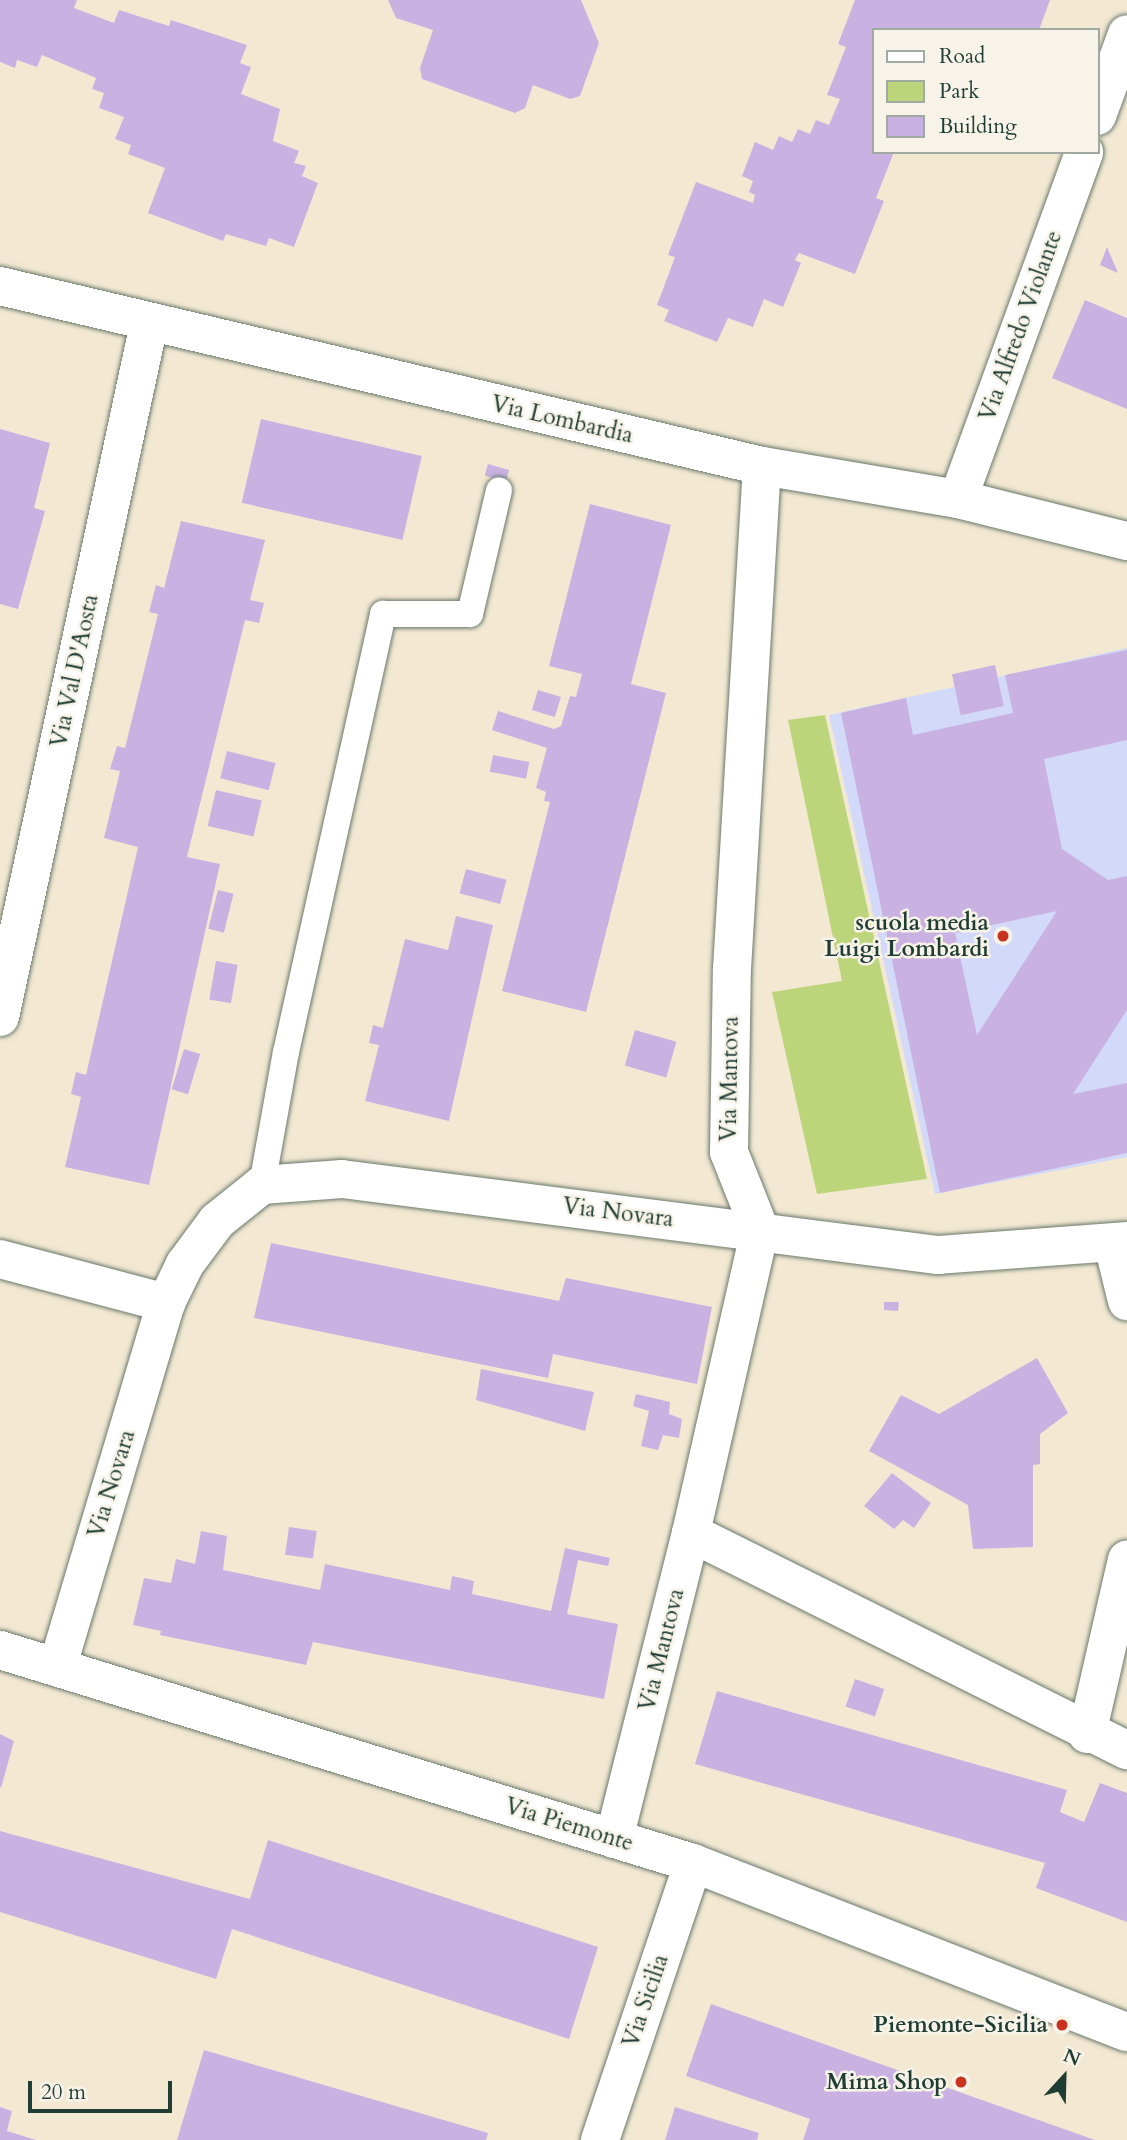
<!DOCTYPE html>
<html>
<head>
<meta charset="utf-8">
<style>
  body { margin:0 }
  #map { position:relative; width:1127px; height:2140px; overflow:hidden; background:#f3e9d3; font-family:Cardo,serif }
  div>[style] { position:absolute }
  .built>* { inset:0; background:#d2d9f9 }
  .green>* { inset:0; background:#bdd57a }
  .building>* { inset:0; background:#c9b2e1; transform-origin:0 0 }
  .roads { filter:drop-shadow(0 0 2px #69796c) drop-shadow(0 0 2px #69796c) }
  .lane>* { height:26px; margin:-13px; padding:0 13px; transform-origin:13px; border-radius:13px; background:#fff }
  .street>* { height:38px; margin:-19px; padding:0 19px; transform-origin:19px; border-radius:19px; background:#fff }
  .dots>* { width:19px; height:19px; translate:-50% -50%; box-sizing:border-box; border:4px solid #f7f3e8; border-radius:50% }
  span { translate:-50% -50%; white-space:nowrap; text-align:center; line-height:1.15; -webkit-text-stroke:5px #f7f3e8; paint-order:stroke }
  .street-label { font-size:23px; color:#1f3d34 }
  .poi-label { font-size:23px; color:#1f3d34; font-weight:700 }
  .right { translate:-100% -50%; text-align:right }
  .legend { position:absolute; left:872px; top:28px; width:228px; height:126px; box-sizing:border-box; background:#f7f3e8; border:2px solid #a1aaa0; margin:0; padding:9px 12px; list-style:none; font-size:21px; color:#1f3d34 }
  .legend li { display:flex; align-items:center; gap:14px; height:35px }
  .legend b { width:35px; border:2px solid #a1aaa0 }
  .north { position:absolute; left:1029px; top:2042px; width:70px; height:70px; -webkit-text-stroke:5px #f7f3e8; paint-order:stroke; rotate:22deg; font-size:19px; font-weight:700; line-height:28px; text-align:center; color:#1f3d34 }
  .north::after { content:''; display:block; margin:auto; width:24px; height:32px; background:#1f3d34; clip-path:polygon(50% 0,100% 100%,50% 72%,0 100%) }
  .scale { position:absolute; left:28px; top:2081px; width:144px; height:32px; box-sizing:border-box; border:4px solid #1f3d34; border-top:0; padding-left:9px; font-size:21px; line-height:24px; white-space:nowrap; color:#1f3d34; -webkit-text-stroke:5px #f7f3e8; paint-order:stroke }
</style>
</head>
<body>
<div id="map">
  <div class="built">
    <div style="clip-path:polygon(1127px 648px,1127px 1157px,935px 1194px,829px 715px)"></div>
  </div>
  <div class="green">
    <div style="clip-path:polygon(825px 715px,927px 1179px,817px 1194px,772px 992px,842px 981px,788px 720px)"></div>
  </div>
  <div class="building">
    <div style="clip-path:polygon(0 0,77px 0,74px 8px,114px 23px,119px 10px,169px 26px,171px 20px,247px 45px,240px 63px,251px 67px,241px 94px,280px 109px,273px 141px,299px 151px,294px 163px,306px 166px,302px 176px,318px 183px,294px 247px,269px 238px,266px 246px,226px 234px,223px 241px,148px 213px,165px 168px,128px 154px,131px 145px,115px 139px,124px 117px,99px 108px,104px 93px,92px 89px,96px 78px,42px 55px,37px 67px,17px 60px,15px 68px,0 62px)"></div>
    <div style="clip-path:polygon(388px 0,581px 0,599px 43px,580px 96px,570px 99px,533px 85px,525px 108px,515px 113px,422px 79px,420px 68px,433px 30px,396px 18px)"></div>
    <div style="clip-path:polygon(855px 0,1050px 0,1039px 30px,873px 30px,873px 152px,894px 152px,876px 198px,884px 201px,855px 274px,799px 253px,795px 260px,801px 263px,783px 307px,764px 299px,753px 327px,728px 318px,717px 342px,664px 321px,669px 310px,657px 305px,675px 257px,668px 255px,696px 182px,753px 203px,755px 195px,749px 192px,753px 181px,742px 176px,755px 142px,773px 150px,779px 136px,792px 142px,798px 129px,810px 134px,816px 120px,829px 125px,840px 99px,827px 95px,846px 47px,838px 44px)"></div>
    <div style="clip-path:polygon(1107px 247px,1118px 273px,1100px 265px)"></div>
    <div style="clip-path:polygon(1085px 300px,1127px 318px,1127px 409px,1052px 378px)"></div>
    <div style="left:261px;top:419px;width:165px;height:86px;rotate:13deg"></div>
    <div style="clip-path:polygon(0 429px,50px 443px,34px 508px,45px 511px,18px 609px,0 604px)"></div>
    <div style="left:488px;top:464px;width:22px;height:12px;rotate:16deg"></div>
    <div style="clip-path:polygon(590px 504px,671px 525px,631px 684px,666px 693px,586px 1012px,502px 991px,550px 802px,544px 801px,546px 792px,536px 788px,547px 748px,492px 730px,498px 711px,554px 729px,561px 726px,570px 696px,576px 697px,582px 674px,549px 666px)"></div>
    <div style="clip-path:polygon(181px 521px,265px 540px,250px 600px,264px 603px,259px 623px,245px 620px,187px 857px,220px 864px,149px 1185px,65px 1167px,81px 1097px,71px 1094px,76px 1072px,86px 1075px,138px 847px,104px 838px,120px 771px,110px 769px,117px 746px,125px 748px,158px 614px,149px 612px,156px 585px,164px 588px)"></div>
    <div style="clip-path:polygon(evenodd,1127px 650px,1127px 740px,1044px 759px,1062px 849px,1108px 880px,1127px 876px,1127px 1010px,1073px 1094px,1127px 1083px,1127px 1153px,940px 1193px,841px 713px,906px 698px,913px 735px,1013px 713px,1005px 675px,1127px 650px,1057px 911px,977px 1035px,955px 933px,1057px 911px)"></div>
    <div style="left:995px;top:665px;width:42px;height:44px;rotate:78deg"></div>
    <div style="left:538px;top:690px;width:24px;height:21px;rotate:17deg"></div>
    <div style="left:227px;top:751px;width:50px;height:28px;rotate:14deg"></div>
    <div style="left:493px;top:755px;width:37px;height:17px;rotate:11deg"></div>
    <div style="left:216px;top:790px;width:47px;height:37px;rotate:13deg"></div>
    <div style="left:466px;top:869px;width:42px;height:25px;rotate:15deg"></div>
    <div style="left:218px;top:890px;width:16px;height:40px;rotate:14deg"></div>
    <div style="clip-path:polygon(456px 916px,493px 925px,449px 1121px,365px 1101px,379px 1045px,369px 1043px,373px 1025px,383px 1028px,405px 939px,448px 950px)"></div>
    <div style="left:216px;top:961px;width:22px;height:39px;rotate:10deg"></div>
    <div style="left:635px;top:1030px;width:43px;height:37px;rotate:16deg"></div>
    <div style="left:184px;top:1049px;width:17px;height:42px;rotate:17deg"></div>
    <div style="clip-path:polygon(271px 1243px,559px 1301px,566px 1278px,712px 1307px,697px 1384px,553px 1354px,548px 1378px,254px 1318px)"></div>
    <div style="clip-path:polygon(884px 1302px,899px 1302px,898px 1311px,884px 1310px)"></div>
    <div style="clip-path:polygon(1037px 1358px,1068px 1413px,1040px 1434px,1040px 1464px,1033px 1465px,1033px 1547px,973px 1549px,968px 1505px,869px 1451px,901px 1395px,939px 1414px)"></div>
    <div style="clip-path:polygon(481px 1369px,594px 1392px,585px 1431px,476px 1400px)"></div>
    <div style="clip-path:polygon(636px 1394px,670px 1402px,669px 1414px,682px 1419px,679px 1438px,663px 1435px,658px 1450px,641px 1446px,649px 1411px,633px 1406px)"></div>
    <div style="clip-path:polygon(892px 1473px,931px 1503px,914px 1528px,903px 1520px,894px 1529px,864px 1506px)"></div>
    <div style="left:289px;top:1527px;width:28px;height:28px;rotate:8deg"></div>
    <div style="clip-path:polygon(201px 1531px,227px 1536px,223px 1570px,320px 1590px,325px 1564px,450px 1590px,452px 1576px,474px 1581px,472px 1594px,551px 1611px,565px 1548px,610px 1558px,608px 1566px,578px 1560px,567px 1614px,618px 1624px,604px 1699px,313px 1642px,306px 1665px,160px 1635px,161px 1631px,133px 1625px,144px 1578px,171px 1583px,176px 1559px,195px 1564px)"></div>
    <div style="left:855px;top:1679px;width:31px;height:29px;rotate:19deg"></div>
    <div style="clip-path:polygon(717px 1691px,1067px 1790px,1060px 1812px,1084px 1822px,1100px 1783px,1127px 1793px,1127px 1922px,1036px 1888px,1045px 1863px,695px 1764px)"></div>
    <div style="clip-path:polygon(0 1734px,14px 1741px,1px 1788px,0 1787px)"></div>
    <div style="clip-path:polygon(0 1831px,250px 1899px,268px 1840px,598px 1947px,569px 2039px,232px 1929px,216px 1979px,0 1912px)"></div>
    <div style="clip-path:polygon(711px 2004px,1095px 2140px,803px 2140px,810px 2119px,686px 2076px)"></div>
    <div style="clip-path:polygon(204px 2050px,488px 2133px,486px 2140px,177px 2140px)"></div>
    <div style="clip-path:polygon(0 2107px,12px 2111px,7px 2131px,36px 2140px,0 2140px)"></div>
    <div style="clip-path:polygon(675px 2107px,759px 2133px,757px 2140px,665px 2140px)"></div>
  </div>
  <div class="roads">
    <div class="lane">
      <div style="left:262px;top:1185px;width:135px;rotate:-79.8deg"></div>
      <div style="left:286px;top:1052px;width:449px;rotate:-77.5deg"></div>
      <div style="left:383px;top:614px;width:87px"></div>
      <div style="left:470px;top:614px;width:127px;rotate:-76.8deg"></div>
    </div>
    <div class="street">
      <div style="left:1097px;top:116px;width:87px;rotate:-69.9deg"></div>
      <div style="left:0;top:286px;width:783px;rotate:13.29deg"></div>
      <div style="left:762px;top:466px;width:199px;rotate:9.6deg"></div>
      <div style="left:958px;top:499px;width:174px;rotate:14deg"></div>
      <div style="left:958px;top:499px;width:369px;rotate:-70deg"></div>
      <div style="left:0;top:1017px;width:709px;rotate:-77.87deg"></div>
      <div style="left:1113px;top:1244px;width:59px;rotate:76.2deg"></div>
      <div style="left:0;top:1259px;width:172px;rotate:14.8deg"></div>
      <div style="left:691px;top:1533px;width:487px;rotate:26.5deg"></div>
      <div style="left:0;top:1650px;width:725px;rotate:17.09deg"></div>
      <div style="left:693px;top:1863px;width:466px;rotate:21.3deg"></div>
      <div style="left:58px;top:1665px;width:378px;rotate:-73.4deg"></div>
      <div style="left:166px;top:1303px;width:43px;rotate:-64deg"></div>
      <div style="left:185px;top:1264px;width:54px;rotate:-53.3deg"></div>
      <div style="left:217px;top:1221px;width:58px;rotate:-38.7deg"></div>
      <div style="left:262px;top:1185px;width:80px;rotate:-4.3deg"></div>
      <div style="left:342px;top:1179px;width:601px;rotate:7.27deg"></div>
      <div style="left:938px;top:1255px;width:190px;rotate:-4.2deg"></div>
      <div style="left:1087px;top:1734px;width:179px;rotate:-77.1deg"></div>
      <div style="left:614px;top:1839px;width:316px;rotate:-75.9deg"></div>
      <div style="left:691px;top:1533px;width:311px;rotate:-77.2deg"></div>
      <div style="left:760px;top:1230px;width:84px;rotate:-111.7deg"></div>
      <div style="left:729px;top:1152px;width:183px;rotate:-89.1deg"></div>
      <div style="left:732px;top:969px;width:504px;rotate:-86.59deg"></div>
      <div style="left:600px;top:2140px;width:292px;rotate:-71.4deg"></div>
    </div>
  </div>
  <div class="dots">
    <div style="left:1003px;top:936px;background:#c8321e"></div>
    <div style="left:1062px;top:2025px;background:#c8321e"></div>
    <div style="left:961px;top:2082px;background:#c8321e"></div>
  </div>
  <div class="street-label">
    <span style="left:1021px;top:326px;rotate:-70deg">Via Alfredo Violante</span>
    <span style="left:562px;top:420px;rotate:13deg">Via Lombardia</span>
    <span style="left:75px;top:671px;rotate:-78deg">Via Val D'Aosta</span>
    <span style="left:730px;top:1079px;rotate:-89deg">Via Mantova</span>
    <span style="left:618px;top:1213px;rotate:7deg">Via Novara</span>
    <span style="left:112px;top:1484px;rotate:-73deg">Via Novara</span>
    <span style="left:662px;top:1650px;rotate:-76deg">Via Mantova</span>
    <span style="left:569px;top:1825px;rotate:17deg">Via Piemonte</span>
    <span style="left:646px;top:2001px;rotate:-71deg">Via Sicilia</span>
  </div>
  <div class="poi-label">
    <span class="right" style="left:989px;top:936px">scuola media<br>Luigi Lombardi</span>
    <span class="right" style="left:1048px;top:2025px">Piemonte-Sicilia</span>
    <span class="right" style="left:947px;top:2082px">Mima Shop</span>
  </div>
  <ul class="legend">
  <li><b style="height:9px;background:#fff"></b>Road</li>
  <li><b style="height:19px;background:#bdd57a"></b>Park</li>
  <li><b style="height:19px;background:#c9b2e1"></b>Building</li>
  </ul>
  <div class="north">N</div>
  <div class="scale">20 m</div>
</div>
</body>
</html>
